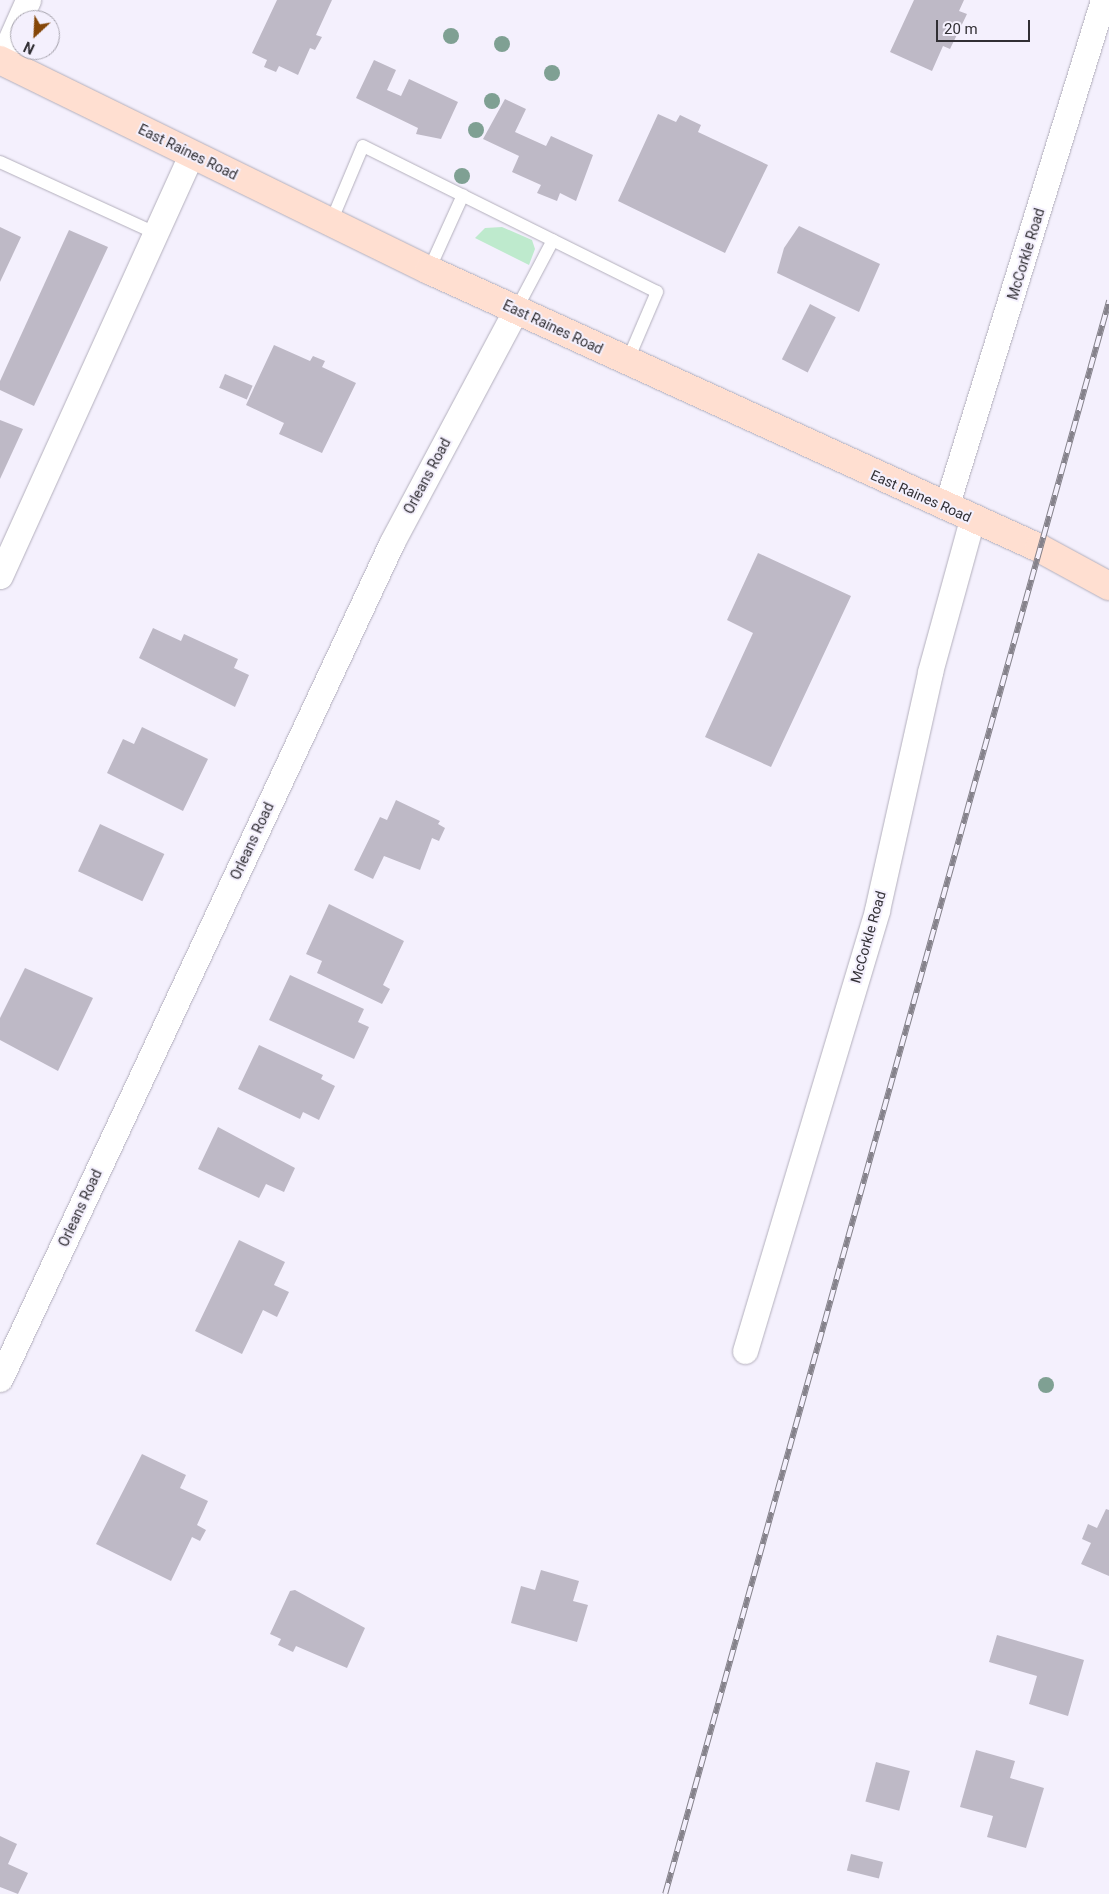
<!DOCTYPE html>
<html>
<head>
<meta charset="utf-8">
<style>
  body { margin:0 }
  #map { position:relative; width:1109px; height:1894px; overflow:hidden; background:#f4f0fd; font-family:Roboto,sans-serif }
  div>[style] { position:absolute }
  .green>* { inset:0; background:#beeacd }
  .building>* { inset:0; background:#beb9c6; transform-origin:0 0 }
  .roads { filter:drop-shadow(0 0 1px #b3afbc) drop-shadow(0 0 1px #b3afbc) }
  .service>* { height:12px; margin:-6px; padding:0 6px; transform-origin:6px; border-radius:6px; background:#fff }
  .minor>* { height:25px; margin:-12.5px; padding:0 12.5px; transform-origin:12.5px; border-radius:12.5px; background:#fff }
  .secondary>* { height:28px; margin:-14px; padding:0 14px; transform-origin:14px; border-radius:14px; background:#ffdfd1 }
  .rail>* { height:5.5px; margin-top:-2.75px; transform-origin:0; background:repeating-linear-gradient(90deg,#f4f0fd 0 11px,#85828b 0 22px); box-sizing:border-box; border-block:1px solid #85828b }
  .trees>* { width:16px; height:16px; margin:-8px; border-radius:50%; background:#7fa093 }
  span { translate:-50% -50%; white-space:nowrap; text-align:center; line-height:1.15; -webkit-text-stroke:4px #f4f0fd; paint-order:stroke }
  .street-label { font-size:14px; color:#312f34 }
  .north { position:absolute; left:10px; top:10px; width:50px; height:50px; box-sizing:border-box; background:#f4f0fd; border:1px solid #a6a3ad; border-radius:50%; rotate:205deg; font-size:14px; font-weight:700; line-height:20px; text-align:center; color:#312f34 }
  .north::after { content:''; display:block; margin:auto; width:18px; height:22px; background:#854608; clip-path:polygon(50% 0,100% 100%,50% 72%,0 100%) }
  .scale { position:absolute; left:936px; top:20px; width:94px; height:22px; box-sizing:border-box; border:2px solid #312f34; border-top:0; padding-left:6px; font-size:15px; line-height:18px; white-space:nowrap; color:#312f34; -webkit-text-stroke:4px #f4f0fd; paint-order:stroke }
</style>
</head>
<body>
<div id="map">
  <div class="green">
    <div style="clip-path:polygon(502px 227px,532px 240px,535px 249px,529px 265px,475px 238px,485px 228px)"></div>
  </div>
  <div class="building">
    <div style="clip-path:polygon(277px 0,332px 0,316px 35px,322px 37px,315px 50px,310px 48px,298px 75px,279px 66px,276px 72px,264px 67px,267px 60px,252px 53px)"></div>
    <div style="clip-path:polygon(914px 0,964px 0,959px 11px,967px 14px,950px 49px,943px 46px,932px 71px,890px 52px)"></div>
    <div style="clip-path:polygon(374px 60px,396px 70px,387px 90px,401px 96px,409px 79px,458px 102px,441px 139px,416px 134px,418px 128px,356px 98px)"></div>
    <div style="clip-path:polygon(505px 99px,526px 109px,515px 132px,546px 146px,551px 136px,593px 155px,576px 201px,560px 193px,557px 201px,537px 193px,541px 185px,512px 172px,519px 156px,483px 139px)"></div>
    <div style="clip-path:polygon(658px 114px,676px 122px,680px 115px,701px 125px,698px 132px,768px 165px,725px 253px,618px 201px)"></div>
    <div style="clip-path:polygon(799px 226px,880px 264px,859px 312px,777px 273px,784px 248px)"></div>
    <div style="clip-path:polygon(0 227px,21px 237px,0 282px)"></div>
    <div style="clip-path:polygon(69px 230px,108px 247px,34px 406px,0 390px,0 381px)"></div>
    <div style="left:810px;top:304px;width:29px;height:62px;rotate:27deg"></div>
    <div style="clip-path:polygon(274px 345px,310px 361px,313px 356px,325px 361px,322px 367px,356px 383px,322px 453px,279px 434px,284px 423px,246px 405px)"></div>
    <div style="left:225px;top:374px;width:30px;height:15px;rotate:23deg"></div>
    <div style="clip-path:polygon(0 420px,23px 429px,0 479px)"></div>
    <div style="clip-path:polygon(758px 553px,851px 596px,771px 767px,705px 737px,753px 633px,727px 620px)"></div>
    <div style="clip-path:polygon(153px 628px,181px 641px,184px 634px,238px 659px,234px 668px,249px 675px,235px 707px,139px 658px)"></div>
    <div style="clip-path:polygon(142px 727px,208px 759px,183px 811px,107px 773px,123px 739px,134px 744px)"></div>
    <div style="clip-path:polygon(396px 800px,440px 821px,438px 824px,445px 828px,439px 841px,432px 838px,420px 870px,384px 856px,373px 879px,354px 870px,380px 817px,387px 820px)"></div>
    <div style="left:100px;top:824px;width:71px;height:52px;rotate:25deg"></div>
    <div style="clip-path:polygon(329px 904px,404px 941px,383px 985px,390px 989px,382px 1004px,317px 973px,322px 961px,306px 954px)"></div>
    <div style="clip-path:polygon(25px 968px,93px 998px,58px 1071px,0 1040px,0 1018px)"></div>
    <div style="clip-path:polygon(290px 975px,364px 1009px,358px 1022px,369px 1027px,354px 1059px,269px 1020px)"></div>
    <div style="clip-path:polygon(259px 1045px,323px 1075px,321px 1079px,335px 1086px,319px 1120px,303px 1112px,300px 1119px,238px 1089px)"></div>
    <div style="clip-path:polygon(218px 1127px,295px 1168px,284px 1192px,266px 1184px,259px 1198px,198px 1169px)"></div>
    <div style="clip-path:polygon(239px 1240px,285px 1262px,274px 1285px,289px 1292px,277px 1317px,263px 1310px,242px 1354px,195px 1331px)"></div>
    <div style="clip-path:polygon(142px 1454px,186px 1475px,180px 1488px,208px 1501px,197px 1525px,206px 1530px,200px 1541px,192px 1537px,171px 1581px,96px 1544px)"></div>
    <div style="clip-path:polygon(1106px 1509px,1109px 1510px,1109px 1576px,1081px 1564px,1091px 1543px,1082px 1539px,1088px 1524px,1097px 1528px)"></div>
    <div style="clip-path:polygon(541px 1570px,579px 1581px,573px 1601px,588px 1605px,577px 1642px,511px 1623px,521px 1586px,535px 1590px)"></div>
    <div style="clip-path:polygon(295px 1590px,365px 1628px,347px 1668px,296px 1646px,293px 1652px,278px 1645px,281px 1639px,270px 1634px,290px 1591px)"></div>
    <div style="clip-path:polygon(997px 1635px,1084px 1660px,1068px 1716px,1029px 1704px,1037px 1676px,989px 1662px)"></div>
    <div style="clip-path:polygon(976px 1750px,1015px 1761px,1010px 1778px,1044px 1788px,1026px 1848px,987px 1837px,993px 1816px,960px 1807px)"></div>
    <div style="left:876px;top:1762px;width:35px;height:41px;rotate:15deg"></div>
    <div style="clip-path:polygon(0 1836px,17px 1844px,8px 1864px,28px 1873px,18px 1894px,0 1887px)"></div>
    <div style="left:851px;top:1854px;width:33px;height:17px;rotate:14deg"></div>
  </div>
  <div class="roads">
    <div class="service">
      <div style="left:0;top:162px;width:170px;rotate:24.6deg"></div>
      <div style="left:331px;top:222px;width:82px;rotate:-67.2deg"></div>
      <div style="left:363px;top:146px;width:328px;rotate:26.4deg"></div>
      <div style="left:657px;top:292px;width:76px;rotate:113.2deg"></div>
      <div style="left:429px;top:270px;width:82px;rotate:-65.6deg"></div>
      <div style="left:516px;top:310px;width:79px;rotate:-62.1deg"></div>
    </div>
    <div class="minor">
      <div style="left:1px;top:61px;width:67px;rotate:-66.1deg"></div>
      <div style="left:946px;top:507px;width:531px;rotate:-72.79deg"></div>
      <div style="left:0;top:576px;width:463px;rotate:-65.6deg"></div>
      <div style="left:745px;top:1351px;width:460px;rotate:-73.3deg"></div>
      <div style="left:877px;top:910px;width:244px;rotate:-77.4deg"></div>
      <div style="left:930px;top:672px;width:159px;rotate:-74.6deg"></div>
      <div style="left:0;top:1379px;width:924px;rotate:-64.9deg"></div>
      <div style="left:392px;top:542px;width:263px;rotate:-61.9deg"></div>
    </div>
    <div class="secondary">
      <div style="left:0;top:60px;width:478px;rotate:26.1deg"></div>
      <div style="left:429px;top:270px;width:670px;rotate:24.5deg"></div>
      <div style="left:1039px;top:548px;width:80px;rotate:28.5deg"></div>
    </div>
  </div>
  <div class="rail">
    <div style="left:665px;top:1894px;width:1654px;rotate:-74.43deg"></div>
  </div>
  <div class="trees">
    <div style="left:451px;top:36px"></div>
    <div style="left:502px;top:44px"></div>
    <div style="left:552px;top:73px"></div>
    <div style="left:492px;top:101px"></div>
    <div style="left:476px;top:130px"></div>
    <div style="left:462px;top:176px"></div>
    <div style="left:1046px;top:1385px"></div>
  </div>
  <div class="street-label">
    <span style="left:188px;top:152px;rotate:26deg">East Raines Road</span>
    <span style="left:1026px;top:254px;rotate:-73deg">McCorkle Road</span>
    <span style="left:553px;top:327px;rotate:25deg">East Raines Road</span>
    <span style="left:427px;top:476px;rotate:-62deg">Orleans Road</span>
    <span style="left:921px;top:496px;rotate:24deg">East Raines Road</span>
    <span style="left:252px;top:841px;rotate:-65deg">Orleans Road</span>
    <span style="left:868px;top:937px;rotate:-74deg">McCorkle Road</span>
    <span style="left:80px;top:1208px;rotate:-65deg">Orleans Road</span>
  </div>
  <div class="north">N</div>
  <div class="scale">20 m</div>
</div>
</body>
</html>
